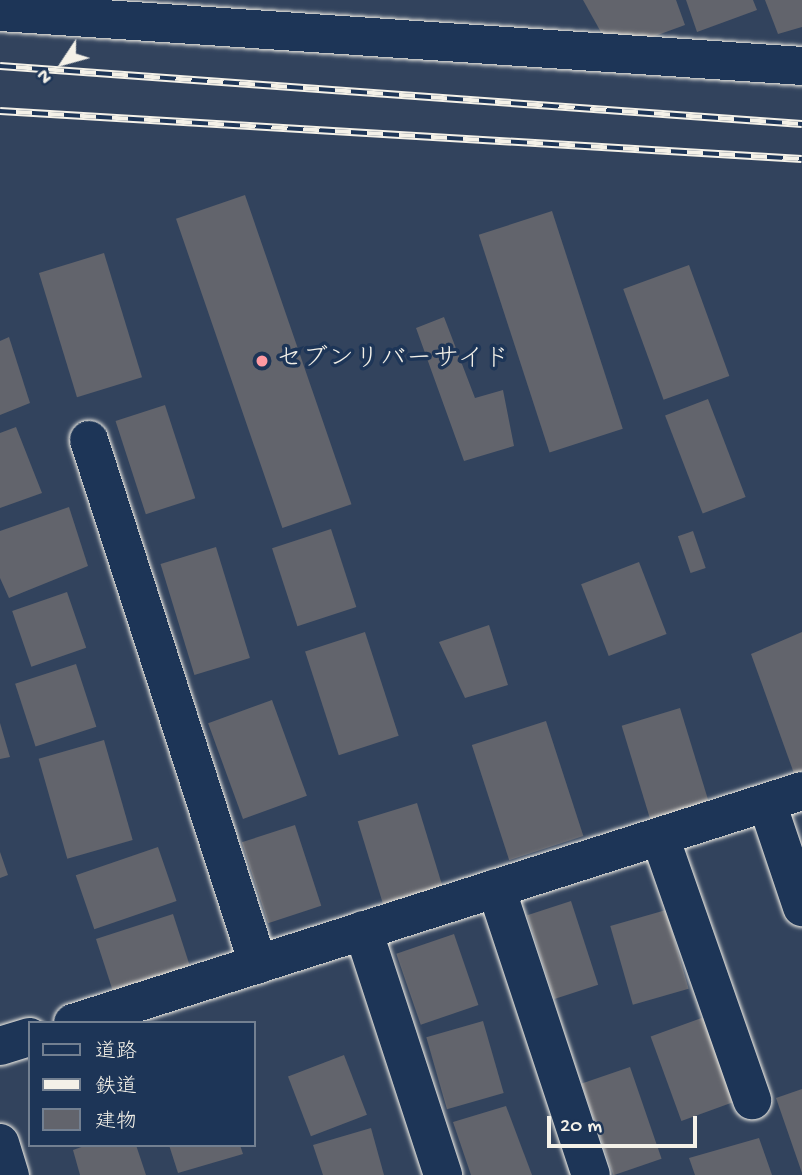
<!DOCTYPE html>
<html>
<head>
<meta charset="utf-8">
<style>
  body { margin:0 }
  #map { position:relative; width:802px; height:1175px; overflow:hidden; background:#32435d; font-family:"Gochi Hand","Klee One",sans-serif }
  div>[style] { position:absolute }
  .building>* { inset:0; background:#62646c; transform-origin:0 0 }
  .roads { filter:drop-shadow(0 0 2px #f4f1e8) drop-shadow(0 0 2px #f4f1e8) }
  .minor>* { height:38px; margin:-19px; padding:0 19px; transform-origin:19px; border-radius:19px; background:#1d3557 }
  .rail>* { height:8px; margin-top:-4px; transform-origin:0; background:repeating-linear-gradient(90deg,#1d3557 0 16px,#f4f1e8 0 32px); box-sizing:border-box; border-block:2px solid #f4f1e8 }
  .dots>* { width:19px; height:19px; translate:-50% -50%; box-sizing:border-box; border:4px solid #1d3557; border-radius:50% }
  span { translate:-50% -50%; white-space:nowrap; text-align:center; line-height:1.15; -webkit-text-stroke:7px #1d3557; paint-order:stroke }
  .poi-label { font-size:26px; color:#f4f1e8 }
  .left { translate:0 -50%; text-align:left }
  .legend { position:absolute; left:28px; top:1021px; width:228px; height:126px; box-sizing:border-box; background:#1d3557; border:2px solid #738091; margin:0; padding:9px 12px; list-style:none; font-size:21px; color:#f4f1e8 }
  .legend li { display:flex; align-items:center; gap:14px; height:35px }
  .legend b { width:35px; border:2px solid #738091 }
  .north { position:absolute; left:28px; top:28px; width:70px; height:70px; -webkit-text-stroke:5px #1d3557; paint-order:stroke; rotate:234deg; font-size:19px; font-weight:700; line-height:28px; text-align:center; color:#f4f1e8 }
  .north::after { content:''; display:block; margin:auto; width:24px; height:32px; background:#f4f1e8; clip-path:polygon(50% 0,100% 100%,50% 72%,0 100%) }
  .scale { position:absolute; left:547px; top:1116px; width:150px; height:32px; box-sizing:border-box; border:4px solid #f4f1e8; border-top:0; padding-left:9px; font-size:21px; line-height:24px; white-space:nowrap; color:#f4f1e8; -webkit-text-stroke:5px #1d3557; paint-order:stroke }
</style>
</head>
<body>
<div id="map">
  <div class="building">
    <div style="clip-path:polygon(583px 0,676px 0,685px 25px,644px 40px,602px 34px)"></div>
    <div style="clip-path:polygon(686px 0,753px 0,757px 10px,697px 32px)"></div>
    <div style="clip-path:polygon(765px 0,802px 0,802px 27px,778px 34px)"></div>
    <div style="left:245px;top:195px;width:327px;height:73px;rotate:71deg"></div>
    <div style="left:552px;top:211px;width:229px;height:77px;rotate:72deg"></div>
    <div style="left:104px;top:253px;width:130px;height:68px;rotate:73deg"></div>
    <div style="left:689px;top:265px;width:118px;height:70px;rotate:70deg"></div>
    <div style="clip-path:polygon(444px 317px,475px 398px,503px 390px,514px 446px,464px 461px,416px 328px)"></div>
    <div style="clip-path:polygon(9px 337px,30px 403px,0 415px,0 341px)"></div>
    <div style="left:708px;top:399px;width:105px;height:46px;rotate:69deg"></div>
    <div style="left:165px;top:405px;width:98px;height:52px;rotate:72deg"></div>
    <div style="clip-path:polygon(16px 427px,42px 493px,0 508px,0 433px)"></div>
    <div style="clip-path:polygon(69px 507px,88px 566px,9px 598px,0 578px,0 531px)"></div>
    <div style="left:331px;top:529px;width:82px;height:62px;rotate:72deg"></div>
    <div style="left:693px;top:531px;width:39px;height:16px;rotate:71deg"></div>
    <div style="left:216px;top:547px;width:116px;height:58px;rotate:73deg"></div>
    <div style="left:639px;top:562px;width:77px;height:62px;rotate:69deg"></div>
    <div style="left:67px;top:592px;width:59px;height:58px;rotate:71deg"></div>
    <div style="clip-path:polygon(489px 625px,508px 685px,465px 698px,439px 642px)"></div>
    <div style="left:365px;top:632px;width:109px;height:63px;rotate:72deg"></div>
    <div style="clip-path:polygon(802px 632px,802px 777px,796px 779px,751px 654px)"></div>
    <div style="left:76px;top:664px;width:66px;height:64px;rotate:72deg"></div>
    <div style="left:272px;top:700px;width:102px;height:68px;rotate:70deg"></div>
    <div style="left:680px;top:708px;width:102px;height:61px;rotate:73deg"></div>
    <div style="left:546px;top:721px;width:121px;height:78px;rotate:72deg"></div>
    <div style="clip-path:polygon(0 723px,10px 757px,0 759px)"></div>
    <div style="left:104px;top:740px;width:104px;height:68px;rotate:74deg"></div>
    <div style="left:417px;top:803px;width:89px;height:62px;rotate:73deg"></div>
    <div style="left:295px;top:825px;width:85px;height:56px;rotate:72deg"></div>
    <div style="left:158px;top:847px;width:57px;height:87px;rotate:71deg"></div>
    <div style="clip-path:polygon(0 852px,8px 875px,0 878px)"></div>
    <div style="left:571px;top:901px;width:88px;height:46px;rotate:72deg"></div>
    <div style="left:666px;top:910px;width:82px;height:58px;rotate:74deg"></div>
    <div style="left:173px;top:914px;width:61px;height:81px;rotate:72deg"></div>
    <div style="left:454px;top:934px;width:75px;height:61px;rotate:71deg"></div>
    <div style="left:707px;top:1016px;width:90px;height:60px;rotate:70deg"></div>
    <div style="left:483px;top:1021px;width:75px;height:59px;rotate:74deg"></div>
    <div style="left:344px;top:1055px;width:64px;height:60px;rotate:69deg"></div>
    <div style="left:630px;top:1067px;width:97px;height:51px;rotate:71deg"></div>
    <div style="clip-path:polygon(802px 1089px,802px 1173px,776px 1098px)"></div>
    <div style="clip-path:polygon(506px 1106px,532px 1175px,471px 1175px,453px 1122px)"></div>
    <div style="clip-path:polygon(371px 1128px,384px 1175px,323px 1175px,313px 1145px)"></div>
    <div style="clip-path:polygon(759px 1138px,772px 1175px,695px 1175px,689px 1158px)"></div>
    <div style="clip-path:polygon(87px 1145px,136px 1145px,146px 1175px,80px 1175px,73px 1150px)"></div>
    <div style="clip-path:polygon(169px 1145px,240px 1145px,243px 1154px,178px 1173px)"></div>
  </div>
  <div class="roads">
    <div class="minor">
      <div style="left:0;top:12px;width:804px;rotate:3.85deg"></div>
      <div style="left:89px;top:440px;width:551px;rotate:72.12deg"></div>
      <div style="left:767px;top:803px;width:110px;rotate:71.4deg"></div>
      <div style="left:660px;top:837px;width:279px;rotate:70.7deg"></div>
      <div style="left:496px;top:888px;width:302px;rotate:71.7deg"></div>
      <div style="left:363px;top:930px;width:258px;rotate:71.9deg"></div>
      <div style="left:73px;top:1023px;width:765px;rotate:-17.65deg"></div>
      <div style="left:0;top:1046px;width:31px;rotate:-17deg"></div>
      <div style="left:0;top:1143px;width:34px;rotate:73deg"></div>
    </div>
  </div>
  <div class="rail">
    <div style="left:0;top:66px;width:804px;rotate:4.14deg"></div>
    <div style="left:0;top:111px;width:803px;rotate:3.43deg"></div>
  </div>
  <div class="dots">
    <div style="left:262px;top:361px;background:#ff9aa2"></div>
  </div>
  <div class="poi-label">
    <span class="left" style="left:276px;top:361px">セブンリバーサイド</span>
  </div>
  <ul class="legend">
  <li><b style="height:9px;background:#1d3557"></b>道路</li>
  <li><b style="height:9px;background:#f4f1e8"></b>鉄道</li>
  <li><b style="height:19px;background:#62646c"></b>建物</li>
  </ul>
  <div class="north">N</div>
  <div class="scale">20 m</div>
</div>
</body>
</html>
